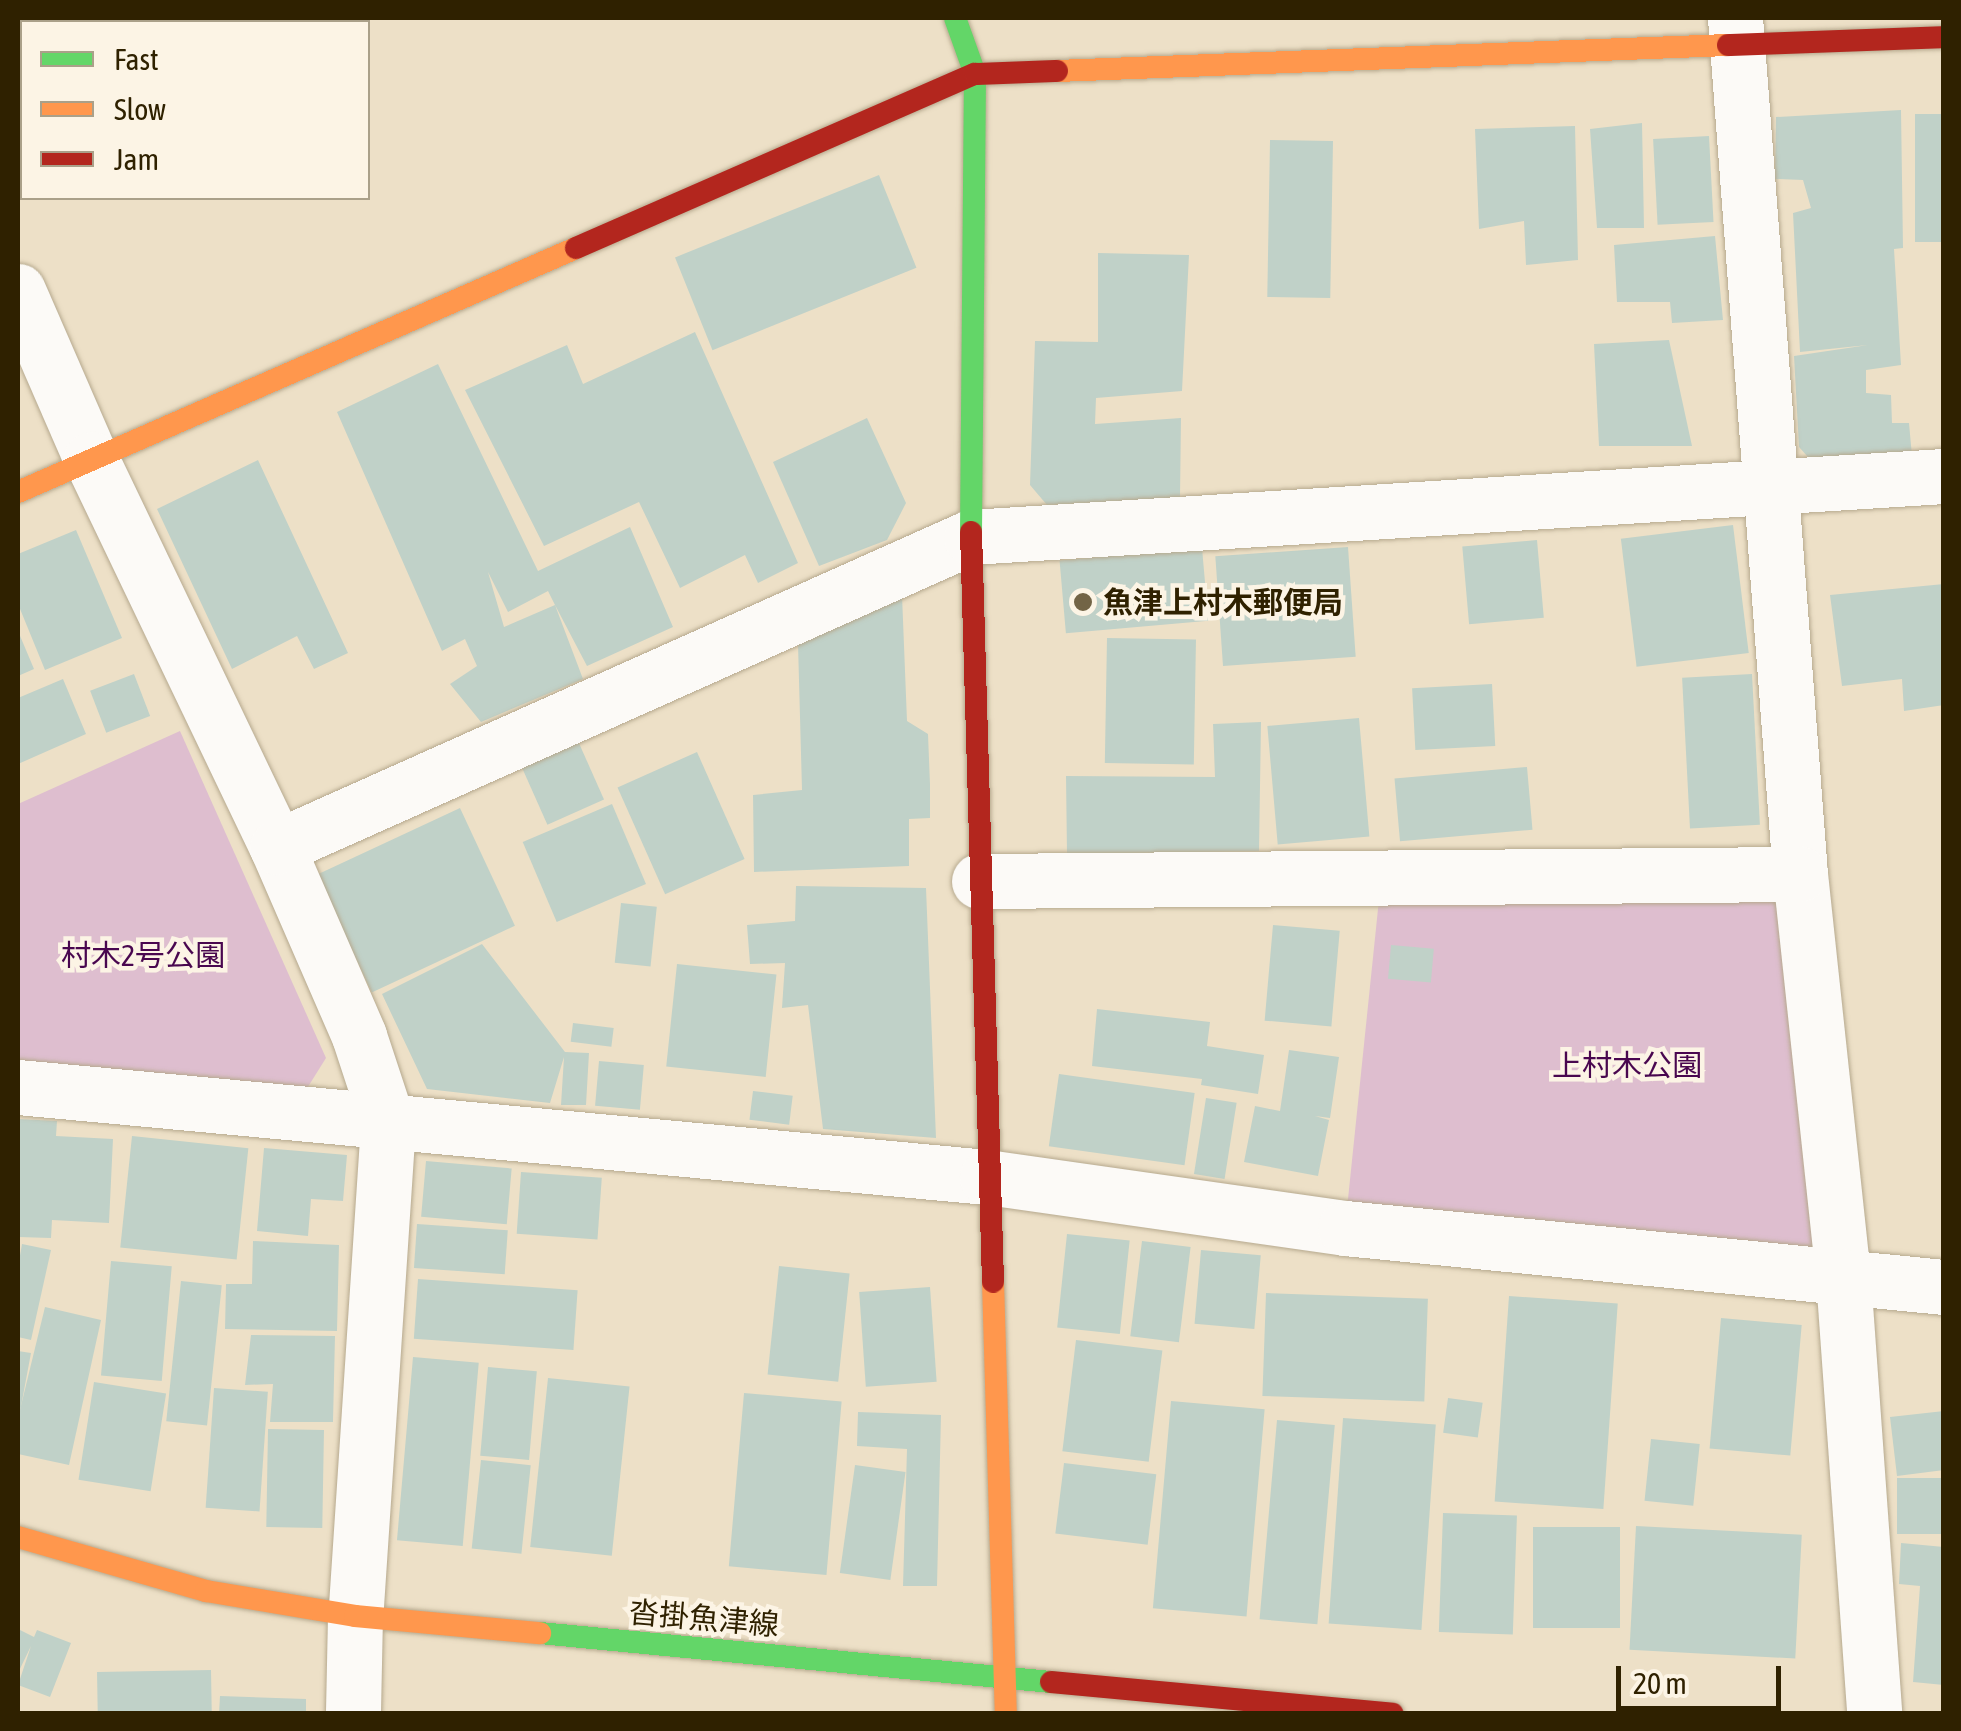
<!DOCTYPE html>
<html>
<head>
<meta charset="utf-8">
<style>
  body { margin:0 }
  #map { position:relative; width:1961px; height:1731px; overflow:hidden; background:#ede0c7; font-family:"Asap Condensed","Noto Sans JP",sans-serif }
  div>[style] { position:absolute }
  .green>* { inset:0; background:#debecf }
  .building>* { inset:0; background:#c0d1c8; transform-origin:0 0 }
  .roads { filter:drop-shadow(0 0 2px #b6a98e) drop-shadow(0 0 2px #b6a98e) }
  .street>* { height:55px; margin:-27.5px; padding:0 27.5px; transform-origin:27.5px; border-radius:27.5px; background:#fcfaf7 }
  .fast>* { height:22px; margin:-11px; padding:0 11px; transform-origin:11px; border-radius:11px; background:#63d668 }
  .slow>* { height:22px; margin:-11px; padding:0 11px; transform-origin:11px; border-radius:11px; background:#ff974d }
  .jam>* { height:22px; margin:-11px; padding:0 11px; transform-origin:11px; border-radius:11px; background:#b3261e }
  .dots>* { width:28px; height:28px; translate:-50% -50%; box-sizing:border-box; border:5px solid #fcf4e5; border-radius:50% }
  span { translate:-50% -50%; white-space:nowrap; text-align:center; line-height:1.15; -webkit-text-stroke:9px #fcf4e5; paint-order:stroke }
  .poi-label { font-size:30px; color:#2f2100; font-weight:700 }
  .left { translate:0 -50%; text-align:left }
  .park-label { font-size:30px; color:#49074f }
  .street-label { font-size:30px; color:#2f2100 }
  .frame { position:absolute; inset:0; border:20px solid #2f2100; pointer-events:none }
  .legend { position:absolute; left:20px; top:20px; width:350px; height:180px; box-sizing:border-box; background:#fcf4e5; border:2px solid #aaa089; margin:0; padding:12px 18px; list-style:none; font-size:30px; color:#2f2100 }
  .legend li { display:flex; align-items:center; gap:20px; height:50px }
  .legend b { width:50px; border:2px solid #aaa089 }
  .scale { position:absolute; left:1616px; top:1666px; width:165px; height:45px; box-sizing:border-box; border:5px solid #2f2100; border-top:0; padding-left:12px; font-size:30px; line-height:35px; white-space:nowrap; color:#2f2100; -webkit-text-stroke:8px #fcf4e5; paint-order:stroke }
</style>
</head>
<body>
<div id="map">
  <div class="green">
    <div style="clip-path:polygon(180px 731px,326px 1058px,301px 1098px,18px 1065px,18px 804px)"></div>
    <div style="clip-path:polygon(1800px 874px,1843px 1277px,1345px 1228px,1381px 880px)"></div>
  </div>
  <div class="building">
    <div style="clip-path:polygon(18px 18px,300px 18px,288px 22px,22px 22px,22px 140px,18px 142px)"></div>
    <div style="clip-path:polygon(1901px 110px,1903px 248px,1894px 249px,1901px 365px,1866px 370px,1866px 393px,1891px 395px,1892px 423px,1909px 423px,1912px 456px,1817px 467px,1799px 447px,1794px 356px,1868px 345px,1800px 352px,1793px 213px,1811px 208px,1803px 180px,1775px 179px,1776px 117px)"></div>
    <div style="left:1944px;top:114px;width:128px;height:29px;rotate:90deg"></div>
    <div style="clip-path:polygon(1642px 123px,1644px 228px,1597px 228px,1590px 129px)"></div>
    <div style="clip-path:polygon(1575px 126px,1578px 260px,1526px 265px,1524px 221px,1479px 229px,1475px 129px)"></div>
    <div style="left:1709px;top:136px;width:86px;height:56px;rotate:87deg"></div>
    <div style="left:1333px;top:141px;width:157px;height:63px;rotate:91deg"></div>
    <div style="left:879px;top:175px;width:100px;height:220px;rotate:68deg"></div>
    <div style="clip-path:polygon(1715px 236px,1723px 320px,1672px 323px,1670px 302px,1617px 302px,1614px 245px)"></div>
    <div style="clip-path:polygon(1098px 253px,1189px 255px,1182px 391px,1096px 398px,1095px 424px,1181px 418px,1180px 498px,1047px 505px,1030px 485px,1035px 341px,1098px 342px)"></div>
    <div style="clip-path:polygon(695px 332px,798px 563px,758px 583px,745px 555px,680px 588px,639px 502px,544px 546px,465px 390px,567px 345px,583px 384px)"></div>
    <div style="clip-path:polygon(1669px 340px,1692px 446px,1599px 446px,1594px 344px)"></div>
    <div style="clip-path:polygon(evenodd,438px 364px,538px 571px,630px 527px,673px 627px,587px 666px,555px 605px,583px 679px,481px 722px,450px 684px,477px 666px,465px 639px,442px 651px,337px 412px,438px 364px,488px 572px,508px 612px,548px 591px,555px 605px,504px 627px,488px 572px)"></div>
    <div style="clip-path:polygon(867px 418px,906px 503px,887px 540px,819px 566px,773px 462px)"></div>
    <div style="clip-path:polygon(258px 460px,348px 653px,314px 669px,297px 636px,232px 669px,157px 509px)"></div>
    <div style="left:1733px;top:525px;width:129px;height:113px;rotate:83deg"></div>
    <div style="clip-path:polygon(76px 530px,122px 638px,45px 670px,18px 604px,18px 554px)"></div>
    <div style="left:1537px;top:540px;width:78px;height:75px;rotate:85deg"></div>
    <div style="left:1348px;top:547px;width:110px;height:133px;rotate:86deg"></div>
    <div style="left:1202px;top:548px;width:73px;height:143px;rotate:85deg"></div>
    <div style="clip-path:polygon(1944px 584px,1944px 705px,1904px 711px,1902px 679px,1842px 686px,1830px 595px)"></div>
    <div style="clip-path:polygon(902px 595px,907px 721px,928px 734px,930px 784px,930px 818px,909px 819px,909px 866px,754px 872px,753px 795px,802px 790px,798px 644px)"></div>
    <div style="clip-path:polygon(18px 631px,34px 669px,18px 676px)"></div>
    <div style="left:1107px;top:638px;width:89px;height:125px;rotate:1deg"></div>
    <div style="left:134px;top:674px;width:45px;height:47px;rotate:69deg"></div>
    <div style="left:1752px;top:674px;width:151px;height:70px;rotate:87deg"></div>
    <div style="clip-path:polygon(63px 679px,86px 734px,18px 764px,18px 698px)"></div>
    <div style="left:1492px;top:684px;width:62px;height:80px;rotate:87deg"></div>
    <div style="left:1359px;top:718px;width:119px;height:92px;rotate:85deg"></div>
    <div style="clip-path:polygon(1261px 722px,1259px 851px,1067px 854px,1066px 776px,1215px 777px,1213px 724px)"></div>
    <div style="left:578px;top:741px;width:64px;height:62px;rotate:66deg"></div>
    <div style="left:697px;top:752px;width:117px;height:87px;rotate:66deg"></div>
    <div style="left:1527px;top:767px;width:63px;height:133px;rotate:85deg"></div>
    <div style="left:612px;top:804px;width:87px;height:97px;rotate:67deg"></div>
    <div style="left:460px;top:808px;width:130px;height:158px;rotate:65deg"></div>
    <div style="clip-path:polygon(796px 886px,926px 888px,936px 1138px,823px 1129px,808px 1005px,782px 1008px,785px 963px,750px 964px,747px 925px,795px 921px)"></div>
    <div style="left:621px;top:903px;width:36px;height:60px;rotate:6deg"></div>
    <div style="left:1273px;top:925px;width:67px;height:96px;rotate:5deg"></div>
    <div style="clip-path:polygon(482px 944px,565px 1052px,589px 1053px,586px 1105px,561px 1105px,564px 1057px,550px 1103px,427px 1089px,382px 994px)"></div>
    <div style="left:1391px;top:945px;width:43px;height:34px;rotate:5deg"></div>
    <div style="left:677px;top:964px;width:100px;height:103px;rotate:6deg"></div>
    <div style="clip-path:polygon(1097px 1009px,1210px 1022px,1207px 1046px,1264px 1055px,1258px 1094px,1201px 1085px,1202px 1079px,1092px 1066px)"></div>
    <div style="left:573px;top:1023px;width:41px;height:19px;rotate:7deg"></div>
    <div style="clip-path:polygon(1289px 1050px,1339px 1057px,1330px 1118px,1315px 1116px,1329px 1120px,1318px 1176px,1244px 1162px,1255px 1106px,1280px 1111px)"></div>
    <div style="left:599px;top:1061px;width:45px;height:45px;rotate:5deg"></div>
    <div style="left:1059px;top:1074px;width:137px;height:73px;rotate:8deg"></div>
    <div style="left:753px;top:1091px;width:40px;height:29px;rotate:7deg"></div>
    <div style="left:1206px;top:1098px;width:31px;height:77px;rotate:9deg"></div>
    <div style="clip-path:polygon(18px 1119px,57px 1121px,56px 1136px,113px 1139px,109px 1223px,52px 1220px,51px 1238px,18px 1237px)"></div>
    <div style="left:132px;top:1136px;width:117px;height:112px;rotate:6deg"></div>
    <div style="clip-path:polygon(264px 1148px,347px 1155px,343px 1201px,311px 1199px,308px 1236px,257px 1231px)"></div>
    <div style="left:426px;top:1161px;width:86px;height:56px;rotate:5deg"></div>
    <div style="left:521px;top:1172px;width:81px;height:62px;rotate:4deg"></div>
    <div style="left:417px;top:1224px;width:91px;height:44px;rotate:4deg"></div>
    <div style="left:1067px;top:1234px;width:63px;height:94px;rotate:6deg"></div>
    <div style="clip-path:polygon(253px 1241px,339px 1245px,337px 1331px,225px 1329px,226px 1284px,252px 1284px)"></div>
    <div style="left:1142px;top:1241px;width:49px;height:96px;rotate:7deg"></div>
    <div style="clip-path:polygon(22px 1244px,51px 1250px,31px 1340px,18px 1337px,18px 1267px)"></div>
    <div style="left:1201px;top:1250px;width:60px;height:74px;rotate:5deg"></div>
    <div style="left:111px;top:1261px;width:61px;height:115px;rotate:5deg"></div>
    <div style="left:779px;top:1266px;width:71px;height:109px;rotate:6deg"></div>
    <div style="left:418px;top:1279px;width:160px;height:60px;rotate:4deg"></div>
    <div style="left:181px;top:1281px;width:41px;height:141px;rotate:6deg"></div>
    <div style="left:930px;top:1287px;width:95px;height:71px;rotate:86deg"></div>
    <div style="left:1266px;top:1293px;width:162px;height:103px;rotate:2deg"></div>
    <div style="left:1509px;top:1296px;width:109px;height:206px;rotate:4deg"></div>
    <div style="clip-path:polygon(45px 1307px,101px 1320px,69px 1465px,18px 1454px,18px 1418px)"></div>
    <div style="left:1721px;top:1318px;width:81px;height:131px;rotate:5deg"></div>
    <div style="clip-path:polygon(251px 1335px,335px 1336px,333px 1422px,270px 1422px,273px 1384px,245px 1385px)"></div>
    <div style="left:1076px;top:1340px;width:87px;height:112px;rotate:7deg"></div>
    <div style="clip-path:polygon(18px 1351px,31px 1353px,19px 1417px,18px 1416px)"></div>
    <div style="left:413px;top:1357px;width:66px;height:184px;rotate:5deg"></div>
    <div style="left:488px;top:1367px;width:49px;height:89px;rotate:5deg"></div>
    <div style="left:548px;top:1378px;width:82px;height:170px;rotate:6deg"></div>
    <div style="left:94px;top:1382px;width:73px;height:99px;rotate:9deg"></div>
    <div style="left:214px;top:1388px;width:54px;height:120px;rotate:4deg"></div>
    <div style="left:744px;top:1393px;width:98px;height:174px;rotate:5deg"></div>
    <div style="left:1448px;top:1398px;width:35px;height:35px;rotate:8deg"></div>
    <div style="left:1171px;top:1401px;width:94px;height:208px;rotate:5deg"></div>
    <div style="clip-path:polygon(1944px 1411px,1944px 1470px,1897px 1476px,1890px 1417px)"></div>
    <div style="clip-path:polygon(858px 1412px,941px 1415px,937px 1586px,903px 1586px,907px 1449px,857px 1446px)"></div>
    <div style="left:1343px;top:1418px;width:93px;height:206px;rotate:4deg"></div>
    <div style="left:1277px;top:1420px;width:58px;height:200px;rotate:5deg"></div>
    <div style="left:268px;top:1429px;width:56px;height:98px;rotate:1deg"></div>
    <div style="left:1651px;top:1439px;width:49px;height:62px;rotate:6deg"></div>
    <div style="left:481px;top:1460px;width:50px;height:89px;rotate:6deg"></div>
    <div style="left:1064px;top:1463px;width:93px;height:71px;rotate:7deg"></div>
    <div style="left:855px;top:1465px;width:51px;height:109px;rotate:8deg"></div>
    <div style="left:1944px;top:1478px;width:56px;height:47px;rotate:90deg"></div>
    <div style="left:1443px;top:1513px;width:74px;height:119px;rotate:2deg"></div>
    <div style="left:1636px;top:1526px;width:166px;height:124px;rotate:3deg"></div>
    <div style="left:1533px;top:1527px;width:87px;height:101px"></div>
    <div style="clip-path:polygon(1901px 1543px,1944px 1547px,1944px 1685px,1913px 1682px,1920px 1586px,1899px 1584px)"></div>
    <div style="clip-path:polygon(18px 1629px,34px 1637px,37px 1630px,71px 1643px,50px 1697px,18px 1685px,31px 1646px,18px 1673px)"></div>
    <div style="left:211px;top:1670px;width:44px;height:114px;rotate:89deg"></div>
    <div style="clip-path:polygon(220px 1696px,306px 1699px,306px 1714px,219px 1714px)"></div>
  </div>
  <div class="roads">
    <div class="street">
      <div style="left:1735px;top:18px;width:858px;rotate:85.66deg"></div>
      <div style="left:1800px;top:874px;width:405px;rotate:83.9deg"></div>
      <div style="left:1843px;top:1277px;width:438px;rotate:85.9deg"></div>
      <div style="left:18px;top:291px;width:183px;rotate:66.5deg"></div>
      <div style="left:91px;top:459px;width:430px;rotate:64.4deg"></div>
      <div style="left:277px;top:847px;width:206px;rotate:66.5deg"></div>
      <div style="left:359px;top:1036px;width:93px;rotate:71.8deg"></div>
      <div style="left:388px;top:1124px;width:493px;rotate:93.8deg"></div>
      <div style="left:355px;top:1616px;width:98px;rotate:91.2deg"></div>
      <div style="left:277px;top:847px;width:760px;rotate:-24.07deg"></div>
      <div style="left:971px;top:537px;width:975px;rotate:-3.59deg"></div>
      <div style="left:979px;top:881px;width:821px;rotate:-0.49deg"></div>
      <div style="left:18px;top:1087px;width:973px;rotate:5.31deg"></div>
      <div style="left:987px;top:1177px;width:362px;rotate:8.1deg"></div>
      <div style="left:1345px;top:1228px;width:602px;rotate:5.63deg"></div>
    </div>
    <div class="fast">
      <div style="left:955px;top:18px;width:59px;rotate:70.3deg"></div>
      <div style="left:975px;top:74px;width:458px;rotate:90.5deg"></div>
      <div style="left:540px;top:1633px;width:513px;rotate:5.48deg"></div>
    </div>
    <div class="slow">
      <div style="left:1057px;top:71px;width:672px;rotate:-2.22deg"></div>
      <div style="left:18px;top:492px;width:609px;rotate:-23.62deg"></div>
      <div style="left:993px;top:1282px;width:432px;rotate:88.3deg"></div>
      <div style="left:18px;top:1537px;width:196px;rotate:16deg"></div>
      <div style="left:206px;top:1591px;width:151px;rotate:9.5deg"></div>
      <div style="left:355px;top:1616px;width:186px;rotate:5.3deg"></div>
    </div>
    <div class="jam">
      <div style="left:1728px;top:45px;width:216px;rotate:-2.1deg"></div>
      <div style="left:576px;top:248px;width:435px;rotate:-23.6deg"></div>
      <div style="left:975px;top:74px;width:82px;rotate:-2.1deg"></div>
      <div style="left:971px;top:532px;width:750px;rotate:88.32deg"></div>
      <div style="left:1051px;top:1682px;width:343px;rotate:5.3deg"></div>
    </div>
  </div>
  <div class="dots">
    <div style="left:1083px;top:602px;background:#726446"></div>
  </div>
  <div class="poi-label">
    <span class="left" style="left:1103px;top:602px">魚津上村木郵便局</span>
  </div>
  <div class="park-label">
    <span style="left:143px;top:955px">村木2号公園</span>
    <span style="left:1627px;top:1065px">上村木公園</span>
  </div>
  <div class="street-label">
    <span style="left:704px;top:1618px;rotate:5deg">沓掛魚津線</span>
  </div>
  <div class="frame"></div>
  <ul class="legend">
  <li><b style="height:12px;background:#63d668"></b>Fast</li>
  <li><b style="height:12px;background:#ff974d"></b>Slow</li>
  <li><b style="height:12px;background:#b3261e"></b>Jam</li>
  </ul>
  <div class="scale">20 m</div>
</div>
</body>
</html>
